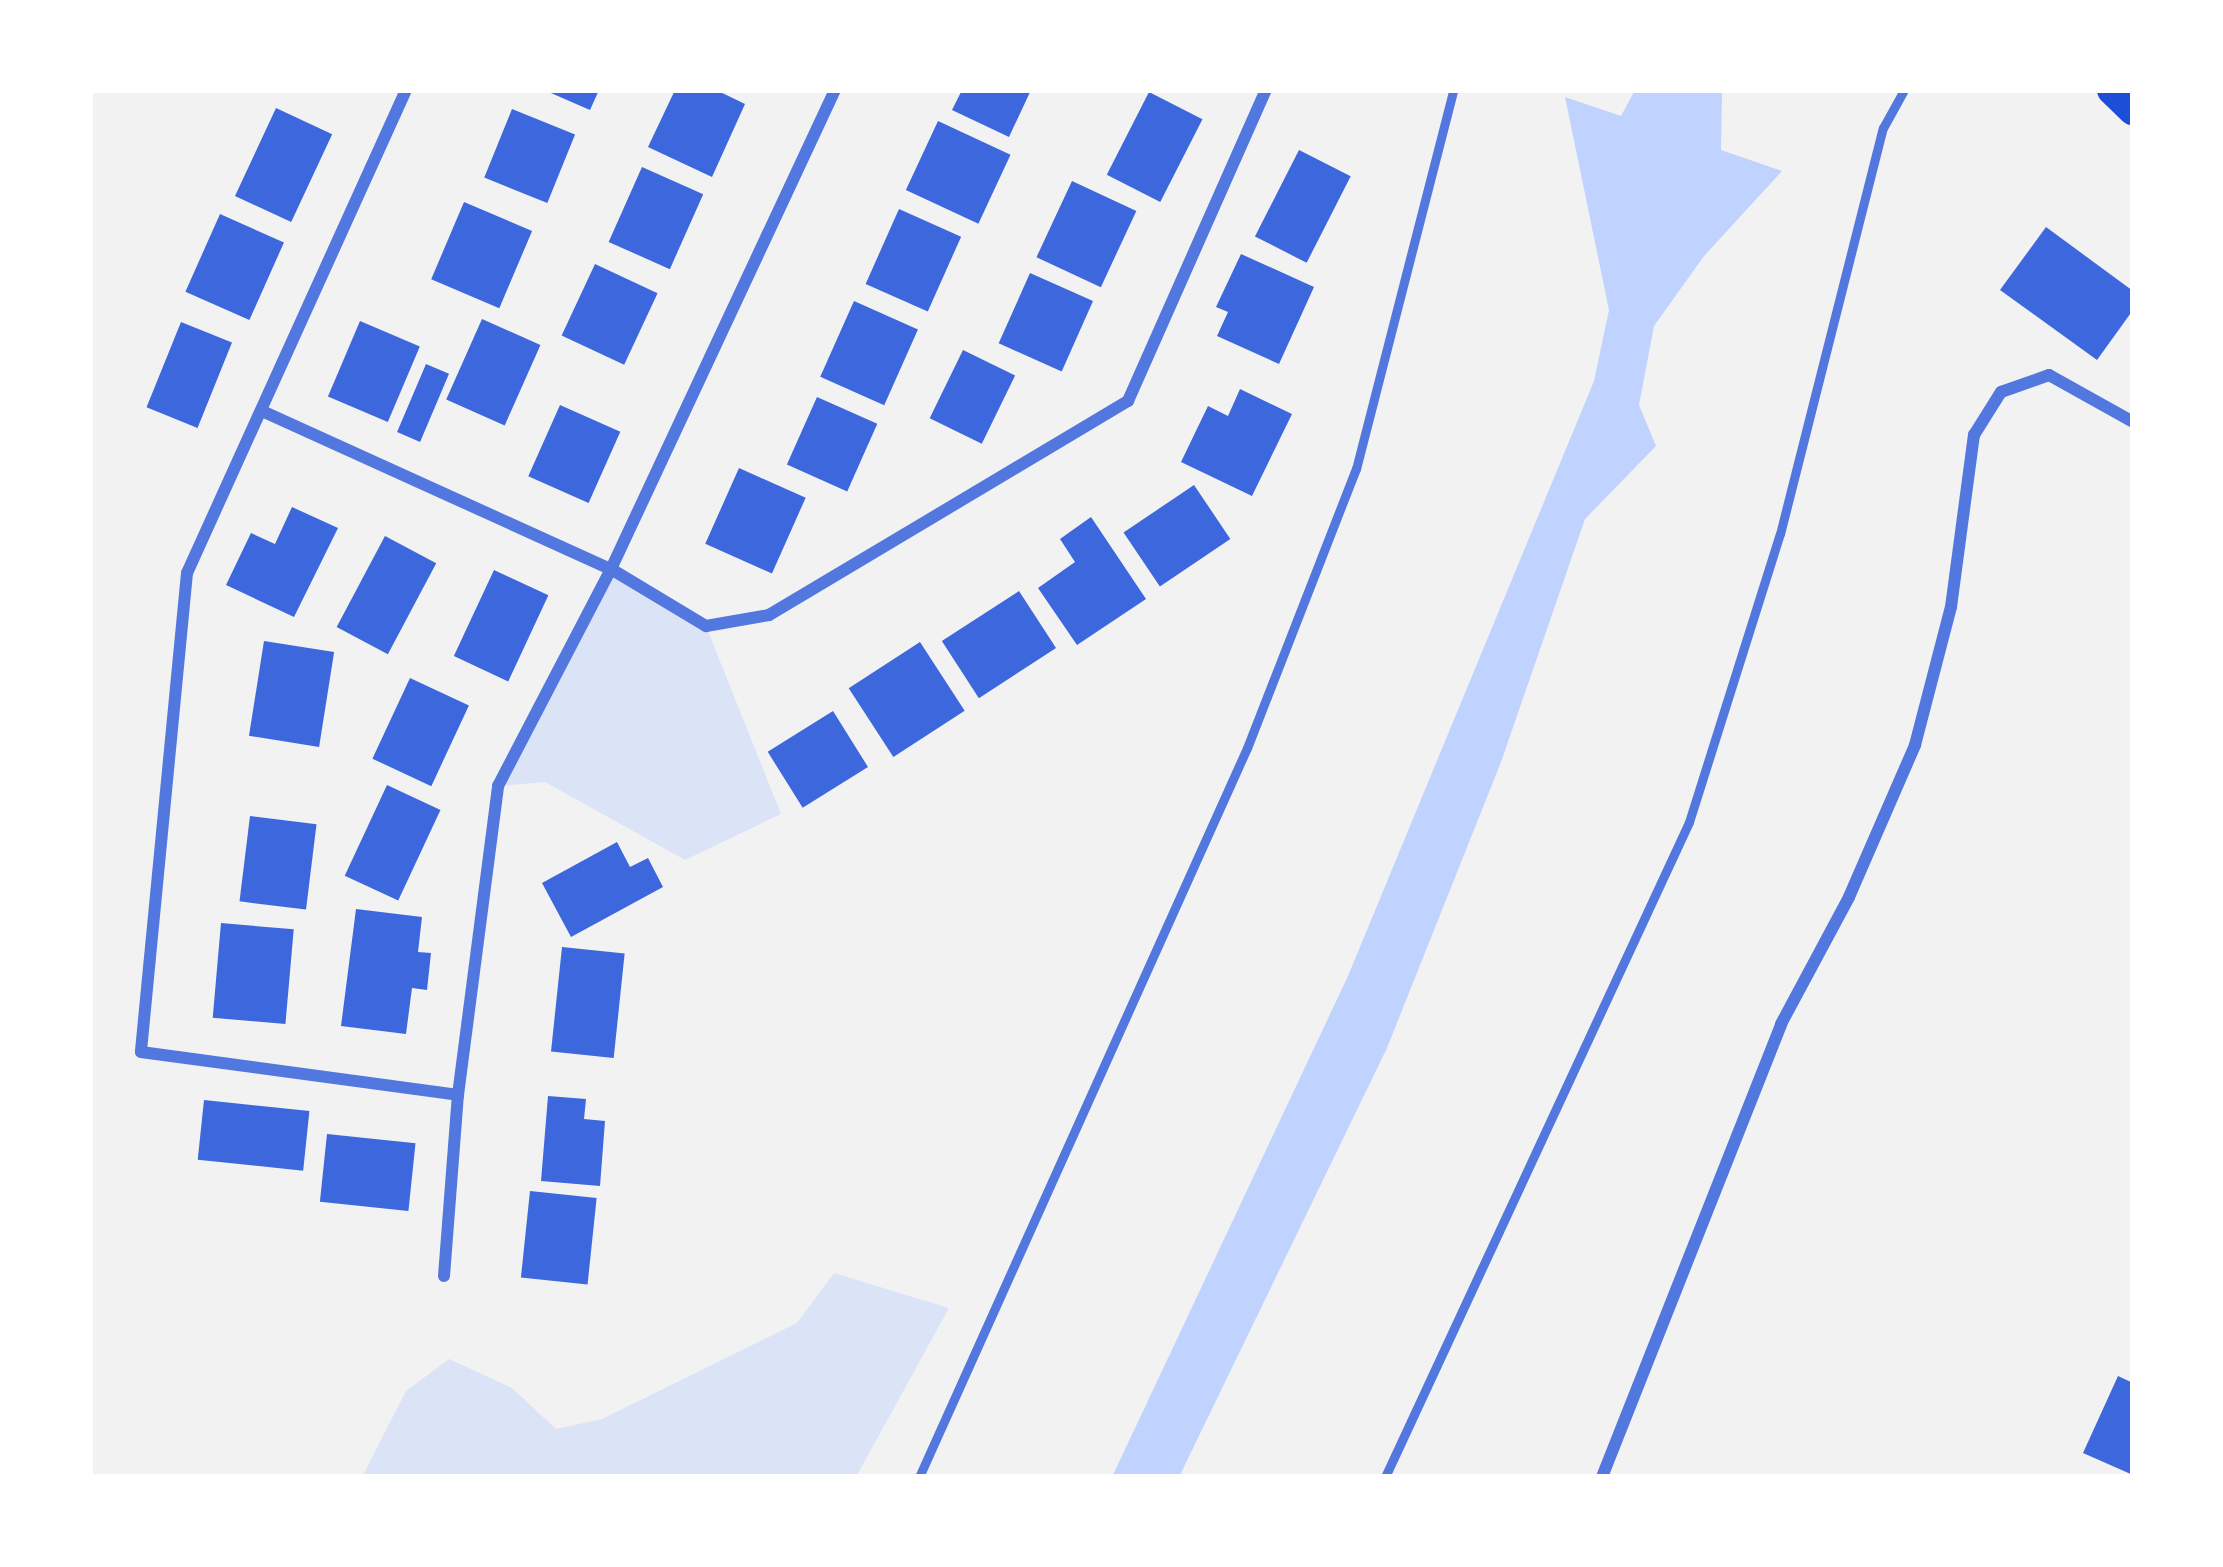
<!DOCTYPE html>
<html>
<head>
<meta charset="utf-8">
<style>
  body { margin:0 }
  #map { position:relative; width:2223px; height:1567px; overflow:hidden; background:#f2f2f2; font-family:Signika,sans-serif }
  div>[style] { position:absolute }
  .green>* { inset:0; background:#dbe4f7 }
  .water>* { inset:0; background:#bfd3fe }
  .building>* { inset:0; background:#3d67dc; transform-origin:0 0 }
  .service>* { height:9px; margin:-4.5px; padding:0 4.5px; transform-origin:4.5px; border-radius:4.5px; background:#5277de }
  .minor>* { height:12px; margin:-6px; padding:0 6px; transform-origin:6px; border-radius:6px; background:#5277de }
  .primary>* { height:30px; margin:-15px; padding:0 15px; transform-origin:15px; border-radius:15px; background:#1d4ed8 }
  span { translate:-50% -50%; white-space:nowrap; text-align:center; line-height:1.15; -webkit-text-stroke:12px #fff; paint-order:stroke }
  .frame { position:absolute; inset:0; border:93px solid #fff; pointer-events:none }
</style>
</head>
<body>
<div id="map">
  <div class="green">
    <div style="clip-path:polygon(611px 569px,706px 626px,781px 814px,685px 860px,545px 782px,498px 786px)"></div>
    <div style="clip-path:polygon(834px 1273px,949px 1308px,856px 1477px,362px 1477px,406px 1391px,449px 1359px,512px 1388px,556px 1429px,602px 1419px,797px 1323px)"></div>
  </div>
  <div class="water">
    <div style="clip-path:polygon(1635px 90px,1722px 90px,1721px 150px,1782px 171px,1704px 256px,1654px 326px,1639px 405px,1656px 446px,1585px 519px,1501px 762px,1387px 1048px,1179px 1477px,1112px 1477px,1348px 976px,1594px 381px,1609px 310px,1565px 97px,1621px 116px)"></div>
  </div>
  <div class="building">
    <div style="clip-path:polygon(544px 90px,599px 90px,590px 110px)"></div>
    <div style="clip-path:polygon(675px 90px,716px 90px,745px 104px,712px 177px,648px 147px)"></div>
    <div style="clip-path:polygon(962px 90px,1031px 90px,1009px 137px,952px 110px)"></div>
    <div style="left:1149px;top:92px;width:60px;height:93px;rotate:27deg"></div>
    <div style="left:276px;top:108px;width:62px;height:97px;rotate:25deg"></div>
    <div style="left:512px;top:109px;width:68px;height:74px;rotate:22deg"></div>
    <div style="left:938px;top:121px;width:80px;height:76px;rotate:25deg"></div>
    <div style="left:1299px;top:150px;width:58px;height:97px;rotate:27deg"></div>
    <div style="left:642px;top:167px;width:67px;height:82px;rotate:24deg"></div>
    <div style="left:1072px;top:181px;width:71px;height:84px;rotate:25deg"></div>
    <div style="left:464px;top:202px;width:74px;height:84px;rotate:23deg"></div>
    <div style="left:899px;top:209px;width:68px;height:82px;rotate:24deg"></div>
    <div style="left:220px;top:214px;width:70px;height:85px;rotate:24deg"></div>
    <div style="clip-path:polygon(2046px 227px,2133px 291px,2133px 310px,2097px 360px,2000px 290px)"></div>
    <div style="clip-path:polygon(1241px 254px,1314px 287px,1279px 364px,1217px 336px,1228px 312px,1216px 307px)"></div>
    <div style="left:595px;top:264px;width:69px;height:79px;rotate:25deg"></div>
    <div style="left:1030px;top:273px;width:69px;height:77px;rotate:24deg"></div>
    <div style="left:854px;top:301px;width:70px;height:83px;rotate:24deg"></div>
    <div style="left:482px;top:319px;width:64px;height:88px;rotate:24deg"></div>
    <div style="left:360px;top:321px;width:65px;height:82px;rotate:23deg"></div>
    <div style="left:181px;top:322px;width:55px;height:92px;rotate:22deg"></div>
    <div style="left:963px;top:350px;width:58px;height:76px;rotate:26deg"></div>
    <div style="left:426px;top:364px;width:25px;height:74px;rotate:23deg"></div>
    <div style="clip-path:polygon(1240px 389px,1292px 414px,1252px 496px,1181px 462px,1208px 406px,1228px 416px)"></div>
    <div style="left:817px;top:397px;width:66px;height:74px;rotate:24deg"></div>
    <div style="left:560px;top:405px;width:66px;height:78px;rotate:24deg"></div>
    <div style="left:739px;top:468px;width:73px;height:83px;rotate:24deg"></div>
    <div style="left:1194px;top:485px;width:65px;height:85px;rotate:56deg"></div>
    <div style="clip-path:polygon(292px 507px,338px 528px,294px 617px,226px 585px,251px 533px,275px 544px)"></div>
    <div style="clip-path:polygon(1091px 517px,1146px 599px,1077px 645px,1038px 588px,1075px 562px,1060px 539px)"></div>
    <div style="left:385px;top:536px;width:58px;height:103px;rotate:28deg"></div>
    <div style="left:494px;top:570px;width:60px;height:95px;rotate:25deg"></div>
    <div style="left:1019px;top:591px;width:68px;height:92px;rotate:57deg"></div>
    <div style="left:264px;top:641px;width:71px;height:96px;rotate:9deg"></div>
    <div style="left:920px;top:642px;width:82px;height:85px;rotate:57deg"></div>
    <div style="left:410px;top:678px;width:65px;height:89px;rotate:25deg"></div>
    <div style="left:833px;top:711px;width:66px;height:77px;rotate:58deg"></div>
    <div style="left:387px;top:785px;width:59px;height:100px;rotate:25deg"></div>
    <div style="left:250px;top:816px;width:67px;height:86px;rotate:7deg"></div>
    <div style="clip-path:polygon(617px 842px,630px 867px,648px 858px,663px 887px,571px 937px,542px 883px)"></div>
    <div style="clip-path:polygon(356px 909px,422px 917px,418px 952px,431px 953px,427px 990px,412px 988px,406px 1034px,341px 1026px)"></div>
    <div style="left:221px;top:923px;width:73px;height:95px;rotate:5deg"></div>
    <div style="left:562px;top:947px;width:63px;height:105px;rotate:6deg"></div>
    <div style="clip-path:polygon(548px 1096px,586px 1099px,584px 1119px,605px 1121px,600px 1186px,541px 1181px)"></div>
    <div style="left:204px;top:1100px;width:106px;height:60px;rotate:6deg"></div>
    <div style="left:327px;top:1134px;width:89px;height:68px;rotate:6deg"></div>
    <div style="left:530px;top:1191px;width:67px;height:87px;rotate:6deg"></div>
    <div style="clip-path:polygon(2118px 1376px,2133px 1383px,2133px 1475px,2083px 1453px)"></div>
  </div>
  <div class="service">
    <div style="left:919px;top:1477px;width:799px;rotate:-65.78deg"></div>
    <div style="left:1247px;top:748px;width:300px;rotate:-68.7deg"></div>
    <div style="left:1356px;top:469px;width:391px;rotate:-75.6deg"></div>
    <div style="left:1385px;top:1477px;width:722px;rotate:-65.1deg"></div>
    <div style="left:1689px;top:822px;width:302px;rotate:-72.5deg"></div>
    <div style="left:1780px;top:534px;width:419px;rotate:-75.8deg"></div>
    <div style="left:1883px;top:128px;width:43px;rotate:-61.1deg"></div>
  </div>
  <div class="minor">
    <div style="left:406px;top:90px;width:530px;rotate:114.39deg"></div>
    <div style="left:187px;top:573px;width:481px;rotate:95.5deg"></div>
    <div style="left:141px;top:1052px;width:320px;rotate:7.7deg"></div>
    <div style="left:262px;top:411px;width:383px;rotate:24.4deg"></div>
    <div style="left:611px;top:569px;width:111px;rotate:31deg"></div>
    <div style="left:706px;top:626px;width:64px;rotate:-9.9deg"></div>
    <div style="left:769px;top:615px;width:418px;rotate:-30.8deg"></div>
    <div style="left:1128px;top:401px;width:340px;rotate:-66.1deg"></div>
    <div style="left:444px;top:1276px;width:182px;rotate:-85.6deg"></div>
    <div style="left:458px;top:1095px;width:312px;rotate:-82.6deg"></div>
    <div style="left:498px;top:786px;width:245px;rotate:-62.5deg"></div>
    <div style="left:611px;top:569px;width:529px;rotate:-64.94deg"></div>
    <div style="left:1602px;top:1477px;width:487px;rotate:-68.4deg"></div>
    <div style="left:1781px;top:1024px;width:144px;rotate:-61.8deg"></div>
    <div style="left:1849px;top:897px;width:166px;rotate:-66.5deg"></div>
    <div style="left:1915px;top:745px;width:143px;rotate:-75.4deg"></div>
    <div style="left:1951px;top:607px;width:174px;rotate:-82.4deg"></div>
    <div style="left:1974px;top:435px;width:51px;rotate:-57.9deg"></div>
    <div style="left:2001px;top:392px;width:51px;rotate:-19.5deg"></div>
    <div style="left:2049px;top:375px;width:96px;rotate:29.2deg"></div>
  </div>
  <div class="primary">
    <div style="left:2112px;top:90px;width:29px;rotate:44deg"></div>
  </div>
  <div class="frame"></div>
</div>
</body>
</html>
